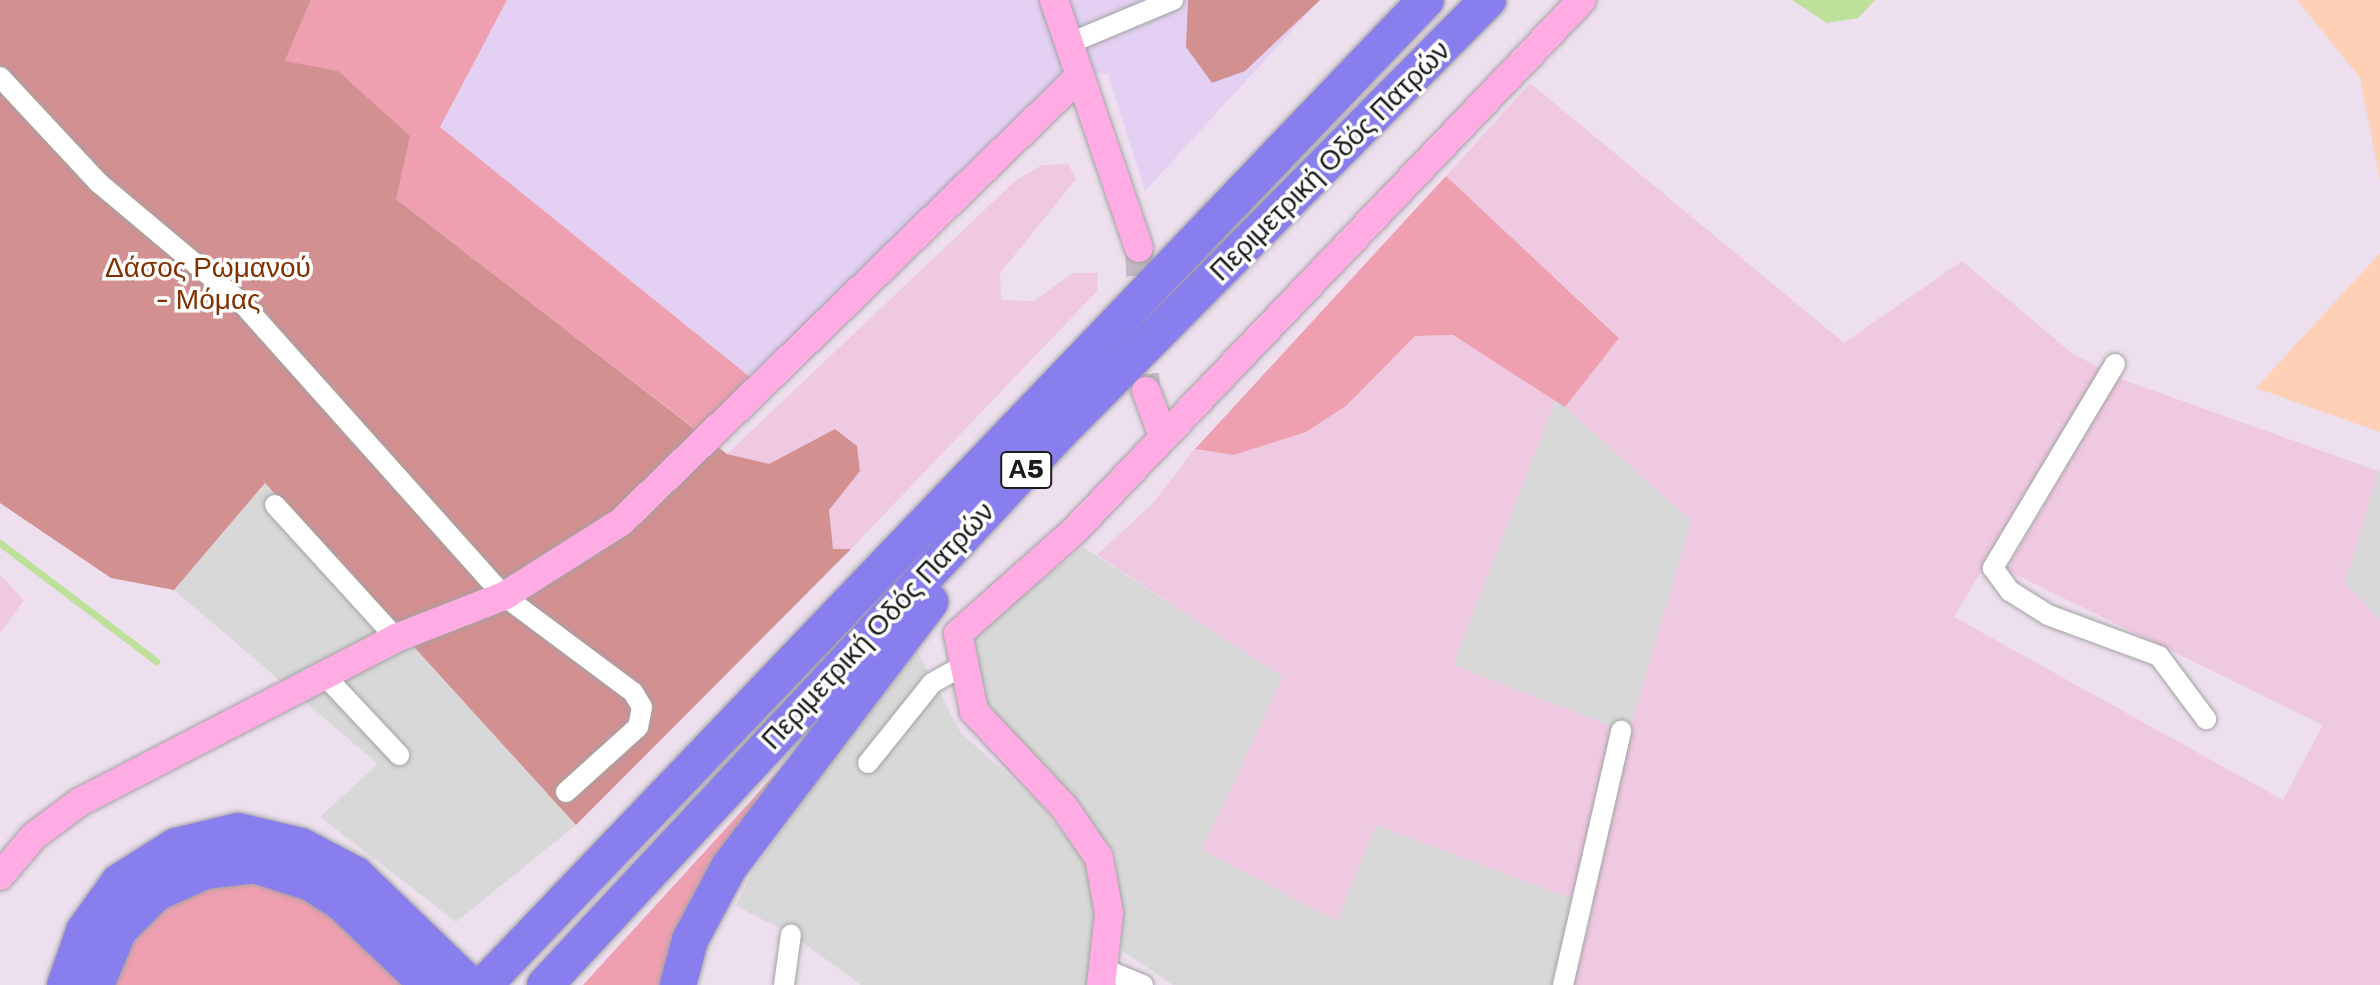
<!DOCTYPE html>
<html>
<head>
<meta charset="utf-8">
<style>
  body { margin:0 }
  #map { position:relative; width:2380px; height:985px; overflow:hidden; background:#eddfee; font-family:Rubik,sans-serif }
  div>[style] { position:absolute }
  .residential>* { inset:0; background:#d8d8d9 }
  .military>* { inset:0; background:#e3d0f2 }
  .farmland>* { inset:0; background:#efc8e1 }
  .grass>* { inset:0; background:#ee9fb0 }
  .forest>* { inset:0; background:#d29091 }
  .park>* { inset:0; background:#fed0b6 }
  .water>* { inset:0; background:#bde19b }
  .stream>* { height:7px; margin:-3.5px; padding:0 3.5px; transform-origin:3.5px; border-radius:3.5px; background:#bde19b }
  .secondary-tunnel>* { height:28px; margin-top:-14px; transform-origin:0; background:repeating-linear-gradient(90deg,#c3b8c4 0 28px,transparent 0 42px) }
  .roads { filter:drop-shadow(0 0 2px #a2a2a2) drop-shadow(0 0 2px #a2a2a2) }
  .street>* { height:20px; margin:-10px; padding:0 10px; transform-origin:10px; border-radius:10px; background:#fff }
  .secondary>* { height:28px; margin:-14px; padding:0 14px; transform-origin:14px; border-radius:14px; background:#fface4 }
  .highway>* { height:36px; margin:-18px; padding:0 18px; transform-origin:18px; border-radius:18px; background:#887eee }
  span { translate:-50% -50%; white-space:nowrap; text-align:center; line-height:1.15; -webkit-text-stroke:7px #fff; paint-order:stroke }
  .shield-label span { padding:2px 6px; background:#fff; border:2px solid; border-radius:6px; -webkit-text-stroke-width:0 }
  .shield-label { font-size:26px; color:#1b1b1b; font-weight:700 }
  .street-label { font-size:28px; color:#1b1b1b }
  .park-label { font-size:28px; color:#813001 }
</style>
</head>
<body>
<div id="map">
  <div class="residential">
    <div style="clip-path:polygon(1556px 398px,1691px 521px,1629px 733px,1453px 665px)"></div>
    <div style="clip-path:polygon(2378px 471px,2380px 473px,2380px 620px,2345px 583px)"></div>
    <div style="clip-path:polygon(265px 483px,576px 825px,456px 922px,320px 817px,378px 764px,174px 590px)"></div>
    <div style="clip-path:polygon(1083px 547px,1283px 677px,1203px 850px,1337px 921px,1375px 825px,1575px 899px,1555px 985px,1173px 985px,1121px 950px,1116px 854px,987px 704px,975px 642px,979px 630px)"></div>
    <div style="clip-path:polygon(915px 647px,961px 733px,1039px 802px,1086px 863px,1096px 925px,1087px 985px,861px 985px,791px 934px,736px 906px,750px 875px)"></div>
  </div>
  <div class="military">
    <div style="clip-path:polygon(507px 0,1320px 0,1145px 191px,1108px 74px,1065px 69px,755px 381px,440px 127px)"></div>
  </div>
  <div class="farmland">
    <div style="clip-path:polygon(1530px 83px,1844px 343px,1962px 261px,2073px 354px,2102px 369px,1954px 617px,2283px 800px,2323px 725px,2006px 570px,2118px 378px,2378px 471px,2345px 583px,2380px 620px,2380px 985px,1574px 985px,1593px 907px,1376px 825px,1337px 921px,1202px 850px,1283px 677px,1097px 555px,1152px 504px,1195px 449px,1234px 455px,1306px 432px,1346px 406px,1415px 336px,1452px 335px,1556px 398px,1453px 665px,1629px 733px,1691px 521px,1565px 407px,1619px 337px,1446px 176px)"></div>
    <div style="clip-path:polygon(1068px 164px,1076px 179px,1000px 273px,1001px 300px,1034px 301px,1073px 273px,1098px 273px,1097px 291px,851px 549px,833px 549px,829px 509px,860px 471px,857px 446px,835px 429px,769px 464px,727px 454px,1014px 182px,1042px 165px)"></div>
    <div style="clip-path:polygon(0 575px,24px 600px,0 633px)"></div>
  </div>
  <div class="grass">
    <div style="clip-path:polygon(311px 0,507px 0,440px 127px,755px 381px,699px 432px,396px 199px,285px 61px)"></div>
    <div style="clip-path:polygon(1446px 176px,1619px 338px,1565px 407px,1453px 335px,1415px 336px,1346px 406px,1306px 432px,1234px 455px,1195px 449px)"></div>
    <div style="clip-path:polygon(809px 737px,686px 908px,662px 985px,583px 985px)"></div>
    <div style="clip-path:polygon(242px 879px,307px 894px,412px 985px,111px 985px,147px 919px,190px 892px)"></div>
  </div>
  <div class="forest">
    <div style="clip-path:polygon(0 0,311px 0,285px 61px,338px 71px,410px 136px,396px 199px,727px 454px,769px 464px,835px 429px,857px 446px,860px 471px,829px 510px,833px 549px,851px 549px,576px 825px,265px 483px,174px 590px,111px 578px,0 503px)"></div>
    <div style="clip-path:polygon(1188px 0,1320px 0,1245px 71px,1212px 83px,1186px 47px)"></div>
  </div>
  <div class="park">
    <div style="clip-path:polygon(2297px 0,2380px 0,2380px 180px,2360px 78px)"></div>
    <div style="clip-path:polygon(2380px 253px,2380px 432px,2256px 388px)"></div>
  </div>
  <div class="water">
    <div style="clip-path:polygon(1792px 0,1875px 0,1858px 18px,1827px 23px)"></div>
  </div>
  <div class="stream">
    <div style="left:0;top:543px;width:196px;rotate:37.1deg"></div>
  </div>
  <div class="secondary-tunnel">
    <div style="left:1139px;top:248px;width:143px;rotate:87.2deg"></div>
  </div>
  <div class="roads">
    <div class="street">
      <div style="left:1070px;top:43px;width:112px;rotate:-22.7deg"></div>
      <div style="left:0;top:77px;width:145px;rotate:47deg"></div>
      <div style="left:99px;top:183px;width:187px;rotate:40deg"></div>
      <div style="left:242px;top:303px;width:393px;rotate:48.2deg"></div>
      <div style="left:504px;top:596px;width:161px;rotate:36.7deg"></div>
      <div style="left:633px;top:692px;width:17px;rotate:59deg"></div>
      <div style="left:642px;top:707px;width:20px;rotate:101deg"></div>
      <div style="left:638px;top:727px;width:97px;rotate:137.9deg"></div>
      <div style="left:2115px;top:364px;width:238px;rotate:120.9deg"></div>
      <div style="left:1993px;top:568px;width:29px;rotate:54deg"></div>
      <div style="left:2010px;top:591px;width:45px;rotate:32.3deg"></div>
      <div style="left:2048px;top:615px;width:118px;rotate:20.3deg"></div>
      <div style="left:2159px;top:656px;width:79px;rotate:53.3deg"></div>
      <div style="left:275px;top:505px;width:180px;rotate:47.7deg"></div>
      <div style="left:324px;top:675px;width:110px;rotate:46.8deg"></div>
      <div style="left:868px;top:763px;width:102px;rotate:-51.3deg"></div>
      <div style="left:932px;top:683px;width:33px;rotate:-29deg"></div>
      <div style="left:1104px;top:969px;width:42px;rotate:22.3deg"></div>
      <div style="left:784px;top:985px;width:51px;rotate:-82.2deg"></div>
      <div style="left:1563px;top:985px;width:261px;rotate:-77.1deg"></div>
    </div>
    <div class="secondary">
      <div style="left:1054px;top:0;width:262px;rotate:71.1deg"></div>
      <div style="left:1146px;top:391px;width:48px;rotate:69.3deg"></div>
      <div style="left:0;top:876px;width:52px;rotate:-49.6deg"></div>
      <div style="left:34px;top:836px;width:57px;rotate:-36.5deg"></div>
      <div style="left:80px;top:802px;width:356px;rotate:-27.4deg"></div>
      <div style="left:396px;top:638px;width:116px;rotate:-21.3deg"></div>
      <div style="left:504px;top:596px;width:138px;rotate:-32.3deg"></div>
      <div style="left:621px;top:522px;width:640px;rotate:-44.18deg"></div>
      <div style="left:1101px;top:985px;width:72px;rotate:-83.7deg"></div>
      <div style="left:1109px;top:913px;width:56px;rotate:-100.3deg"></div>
      <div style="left:1099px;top:858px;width:62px;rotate:-124.5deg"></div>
      <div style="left:1064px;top:807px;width:132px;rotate:-133.2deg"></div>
      <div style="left:974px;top:711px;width:79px;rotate:-101.7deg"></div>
      <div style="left:958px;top:634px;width:157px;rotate:-41.6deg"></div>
      <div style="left:1075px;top:530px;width:733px;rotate:-46.27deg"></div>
    </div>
    <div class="highway">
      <div style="left:65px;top:985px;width:57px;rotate:-70.6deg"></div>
      <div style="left:84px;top:931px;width:60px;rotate:-54.5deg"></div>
      <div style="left:119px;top:882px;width:67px;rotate:-32.3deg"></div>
      <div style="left:176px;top:846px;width:64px;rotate:-13.6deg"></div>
      <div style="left:238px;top:831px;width:65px;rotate:13.4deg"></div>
      <div style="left:301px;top:846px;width:62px;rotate:27.8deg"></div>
      <div style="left:356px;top:875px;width:158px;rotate:44deg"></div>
      <div style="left:96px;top:985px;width:60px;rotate:-67.3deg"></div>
      <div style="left:119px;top:930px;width:52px;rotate:-45deg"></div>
      <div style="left:156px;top:893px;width:54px;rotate:-24.2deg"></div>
      <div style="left:205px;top:871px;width:50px;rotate:-6.8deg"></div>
      <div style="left:255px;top:865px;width:59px;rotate:17.8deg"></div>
      <div style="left:311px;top:883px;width:38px;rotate:33deg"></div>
      <div style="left:343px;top:904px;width:117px;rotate:43.6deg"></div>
      <div style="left:484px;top:985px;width:1363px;rotate:-46.28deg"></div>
      <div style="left:545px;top:985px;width:757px;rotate:-47.03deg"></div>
      <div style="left:1061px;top:431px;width:607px;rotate:-45.27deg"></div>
      <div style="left:678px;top:985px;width:47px;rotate:-75.1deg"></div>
      <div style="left:690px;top:940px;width:83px;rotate:-61.9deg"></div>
      <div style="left:729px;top:867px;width:333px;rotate:-52.8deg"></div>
    </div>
  </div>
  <div class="shield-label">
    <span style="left:1026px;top:470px">Α5</span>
  </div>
  <div class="street-label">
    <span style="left:1330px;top:161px;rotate:-45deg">Περιμετρική Οδός Πατρών</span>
    <span style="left:878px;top:626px;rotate:-47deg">Περιμετρική Οδός Πατρών</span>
  </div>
  <div class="park-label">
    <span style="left:208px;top:284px">Δάσος Ρωμανού<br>- Μόμας</span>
  </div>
</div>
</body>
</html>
